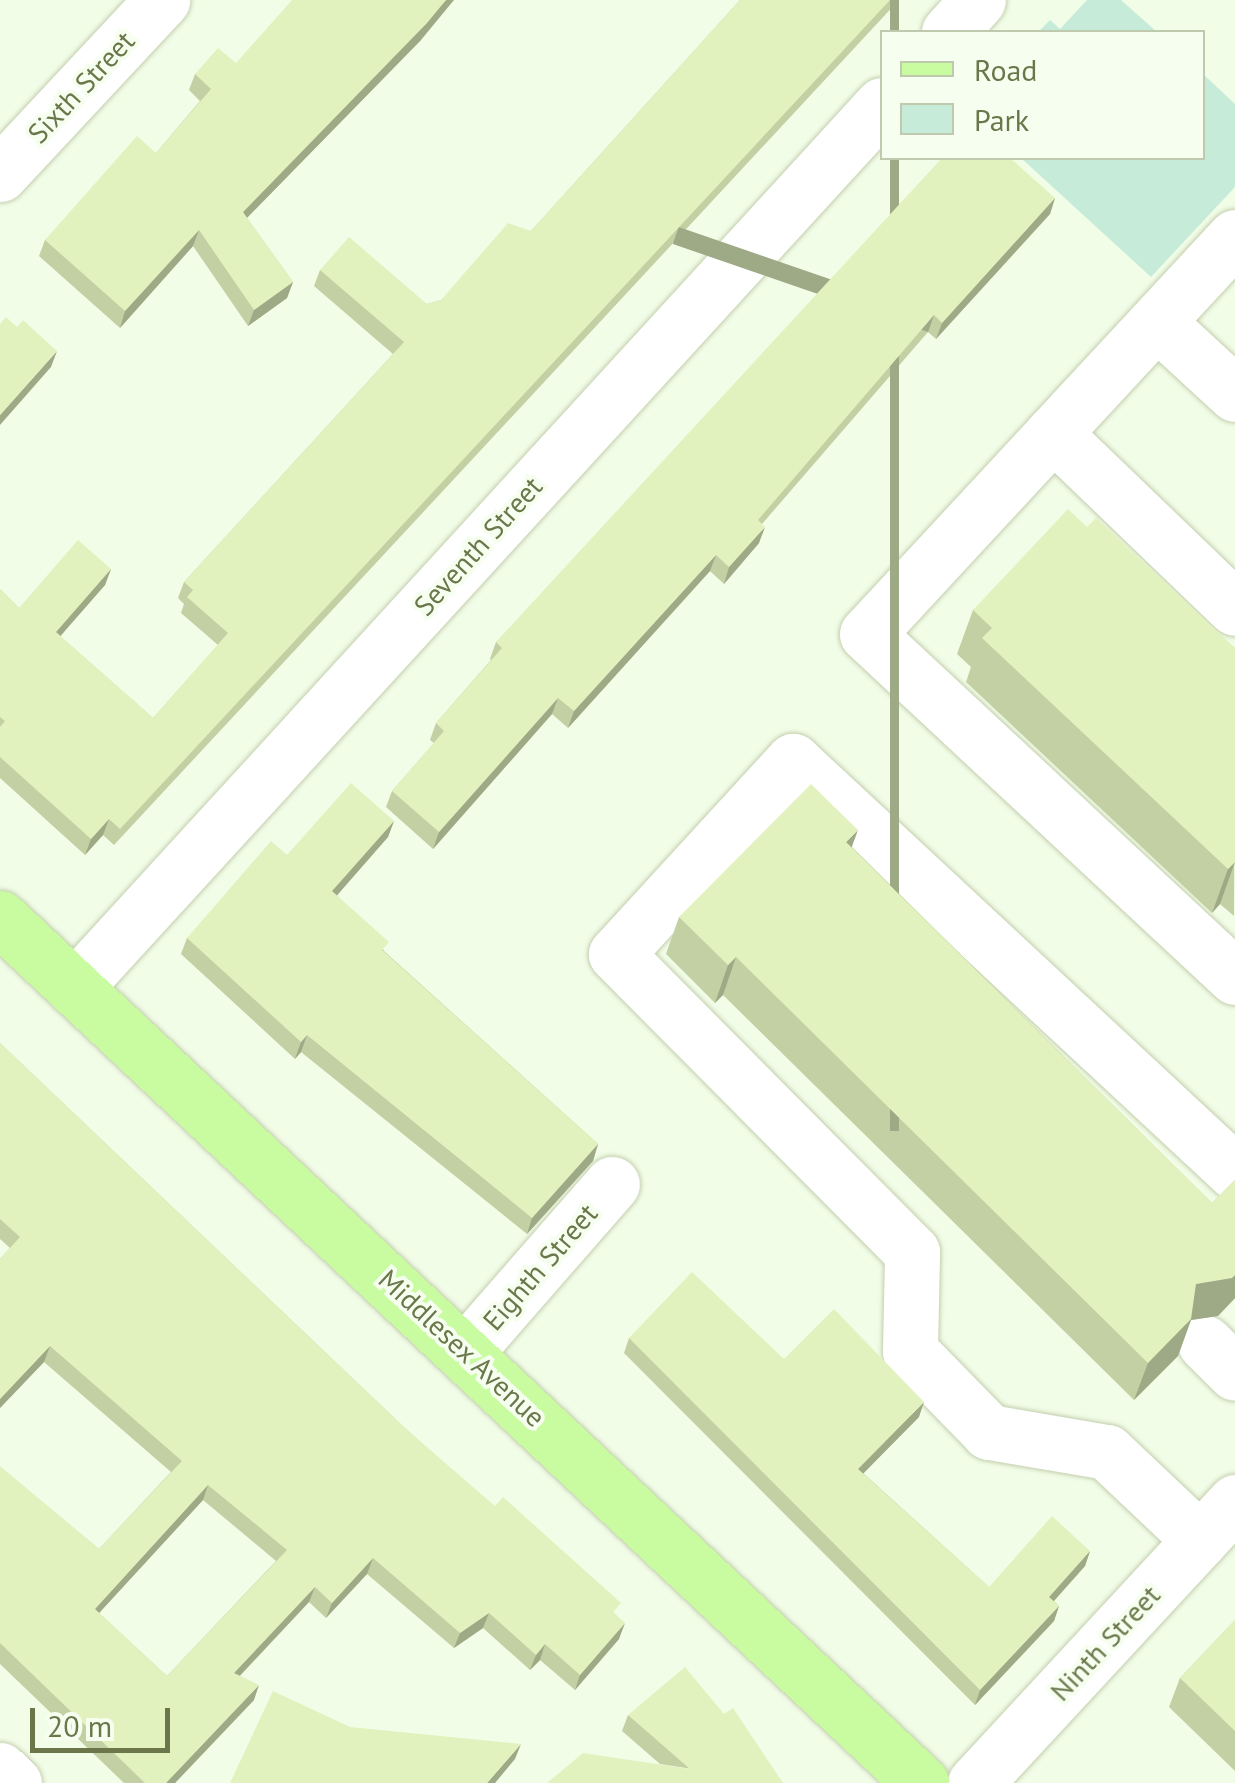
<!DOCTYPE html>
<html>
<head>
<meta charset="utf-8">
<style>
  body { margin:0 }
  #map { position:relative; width:1235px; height:1783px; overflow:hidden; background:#f2fde8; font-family:"PT Sans",sans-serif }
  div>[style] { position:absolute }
  .green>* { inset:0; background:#c6ebd9 }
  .roads { filter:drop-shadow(0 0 2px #c3cfad) drop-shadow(0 0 2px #c3cfad) }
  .minor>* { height:55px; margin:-27.5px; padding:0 27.5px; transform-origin:27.5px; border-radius:27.5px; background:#fff }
  .major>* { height:55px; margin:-27.5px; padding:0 27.5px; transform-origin:27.5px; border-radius:27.5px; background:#c9fba1 }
  .wall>* { inset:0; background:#c2d0a4 }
  .shaded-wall>* { inset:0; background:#9ea986; transform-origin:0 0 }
  .building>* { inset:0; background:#e2f2bf }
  span { translate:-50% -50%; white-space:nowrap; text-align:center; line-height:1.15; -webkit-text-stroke:8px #f6ffef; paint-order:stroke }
  .street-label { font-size:28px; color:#6b774b }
  .legend { position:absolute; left:880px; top:30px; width:325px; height:130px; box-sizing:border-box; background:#f6ffef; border:2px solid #bec9ad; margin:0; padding:12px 18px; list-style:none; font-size:30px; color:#6b774b }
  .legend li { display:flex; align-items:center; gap:20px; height:50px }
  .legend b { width:50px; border:2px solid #bec9ad }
  .scale { position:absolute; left:30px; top:1708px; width:140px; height:45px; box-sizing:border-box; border:5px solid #6b774b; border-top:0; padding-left:12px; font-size:30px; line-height:35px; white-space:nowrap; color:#6b774b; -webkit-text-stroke:8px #f6ffef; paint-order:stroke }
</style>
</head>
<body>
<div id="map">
  <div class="green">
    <div style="clip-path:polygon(1087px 0,1121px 0,1157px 32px,1038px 32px,1050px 20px,1060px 29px)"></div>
    <div style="clip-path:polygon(1203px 74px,1235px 104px,1235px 187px,1151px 277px,1021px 158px,1202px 158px)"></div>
  </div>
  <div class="roads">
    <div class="minor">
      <div style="left:949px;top:32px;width:43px;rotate:-47.8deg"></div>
      <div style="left:0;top:174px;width:238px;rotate:-47deg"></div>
      <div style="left:1235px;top:237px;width:541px;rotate:132.83deg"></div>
      <div style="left:867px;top:634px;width:503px;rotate:42.99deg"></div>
      <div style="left:1157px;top:322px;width:106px;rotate:42.7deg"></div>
      <div style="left:1053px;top:433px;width:252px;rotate:43.9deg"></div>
      <div style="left:74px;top:988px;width:1197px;rotate:-47.54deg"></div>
      <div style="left:1205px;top:1343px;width:42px;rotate:45deg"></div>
      <div style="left:468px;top:1349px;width:219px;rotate:-48.9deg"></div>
      <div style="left:1200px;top:1540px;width:128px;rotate:-136.6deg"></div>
      <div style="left:1107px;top:1452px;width:120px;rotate:-170.4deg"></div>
      <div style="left:989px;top:1432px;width:113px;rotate:-134.3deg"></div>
      <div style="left:910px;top:1351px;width:99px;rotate:-88.8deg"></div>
      <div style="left:912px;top:1252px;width:420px;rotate:-134.8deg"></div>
      <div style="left:616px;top:954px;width:262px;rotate:-47.5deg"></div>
      <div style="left:793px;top:761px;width:604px;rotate:42.92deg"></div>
      <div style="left:0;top:1770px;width:19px;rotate:43deg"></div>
      <div style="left:975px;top:1783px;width:383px;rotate:-47.2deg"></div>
    </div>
    <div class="major">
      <div style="left:0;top:918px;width:1264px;rotate:43.2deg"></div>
    </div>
  </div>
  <div class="wall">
    <div style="clip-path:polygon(740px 0,899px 0,114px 845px,103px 835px,85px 855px,0 778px,0 589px,19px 608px,111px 569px,105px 585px,60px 636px,153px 718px,218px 645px,181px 613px,184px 604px,178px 598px,184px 582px,393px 354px,314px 286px,320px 270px,427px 304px,441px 300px,531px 231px)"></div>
    <div style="clip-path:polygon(421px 40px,247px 218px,293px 282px,287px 298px,248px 326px,193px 246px,120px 328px,39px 256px,45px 240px,156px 153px,200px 101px,189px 90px,195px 74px,236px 63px)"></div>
    <div style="clip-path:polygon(1055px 198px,1050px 214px,936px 339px,928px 332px,762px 524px,759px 543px,724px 584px,710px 571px,568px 728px,552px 714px,433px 849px,386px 807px,392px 791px,434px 743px,430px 740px,436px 723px,491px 660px,490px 659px,496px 642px)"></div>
    <div style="clip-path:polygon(1087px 527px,1235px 648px,1234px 916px,1220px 904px,1212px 913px,966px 682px,971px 667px,957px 654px,973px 610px)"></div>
    <div style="clip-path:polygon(394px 821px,388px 837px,337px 895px,385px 952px,598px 1144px,593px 1161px,527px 1234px,301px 1052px,295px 1059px,181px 954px,187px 938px,287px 855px)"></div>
    <div style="clip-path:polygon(852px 847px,1212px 1203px,1235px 1180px,1235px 1298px,1218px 1316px,1191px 1320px,1178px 1356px,1134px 1400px,723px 995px,715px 1003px,666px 954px,679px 917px)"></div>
    <div style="clip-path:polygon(evenodd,0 1043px,407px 1430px,617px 1616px,619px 1639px,575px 1690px,540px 1660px,530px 1670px,483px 1628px,454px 1648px,367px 1574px,326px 1618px,309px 1602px,240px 1676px,254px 1700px,175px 1783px,124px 1783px,0 1664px,0 1467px,99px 1549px,171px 1472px,44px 1362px,0 1408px,0 1259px,10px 1248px,0 1239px,0 1043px,203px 1500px,276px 1561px,167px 1676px,99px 1613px,203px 1500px)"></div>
    <div style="clip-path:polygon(629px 1338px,784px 1359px,919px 1417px,863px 1473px,989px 1587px,1090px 1551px,1085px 1566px,1054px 1601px,1059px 1606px,1054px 1621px,975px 1705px,624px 1353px)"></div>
    <div style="clip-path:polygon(1235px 1620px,1235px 1771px,1169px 1707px,1180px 1678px)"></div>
    <div style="clip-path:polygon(628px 1715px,783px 1783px,660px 1764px,622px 1731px)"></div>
  </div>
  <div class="shaded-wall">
    <div style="clip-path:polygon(446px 0,454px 0,421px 40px,237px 228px,243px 212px)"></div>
    <div style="left:890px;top:0;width:9px;height:1131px"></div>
    <div style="clip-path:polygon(1055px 198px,1050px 214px,936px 339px,942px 323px)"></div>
    <div style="clip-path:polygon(199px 230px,193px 246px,120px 328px,125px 311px)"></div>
    <div style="clip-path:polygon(293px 282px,287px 298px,248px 326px,254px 310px)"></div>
    <div style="left:934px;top:315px;width:18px;height:270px;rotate:109deg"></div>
    <div style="clip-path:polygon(57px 351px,51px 367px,0 425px,0 415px)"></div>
    <div style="clip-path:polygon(765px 527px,759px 543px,724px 584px,729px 567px)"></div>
    <div style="clip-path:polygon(716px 555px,710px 571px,568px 728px,574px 711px)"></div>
    <div style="clip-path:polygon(111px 569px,105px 585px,50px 648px,56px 632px)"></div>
    <div style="clip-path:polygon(558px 698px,552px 714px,433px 849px,439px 832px)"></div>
    <div style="clip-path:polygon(109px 819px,103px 835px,85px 855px,91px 839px)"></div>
    <div style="clip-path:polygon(394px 821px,388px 837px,326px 908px,332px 891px)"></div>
    <div style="clip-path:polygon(858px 830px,844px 868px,846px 842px)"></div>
    <div style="clip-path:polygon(1235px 862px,1220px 904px,1212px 913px,1228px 869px)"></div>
    <div style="clip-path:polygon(736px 957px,723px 995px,715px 1003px,728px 965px)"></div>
    <div style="clip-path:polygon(307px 1035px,301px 1052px,295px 1059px,301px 1042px)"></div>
    <div style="clip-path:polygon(598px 1144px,593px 1161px,527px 1234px,532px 1218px)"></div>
    <div style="clip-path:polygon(1235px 1275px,1235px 1298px,1218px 1316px,1191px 1320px,1178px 1356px,1134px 1400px,1148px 1363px,1196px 1284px)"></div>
    <div style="clip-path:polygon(50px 1346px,44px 1362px,0 1408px,0 1399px)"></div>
    <div style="clip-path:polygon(924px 1402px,919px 1417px,853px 1484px,858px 1469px)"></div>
    <div style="clip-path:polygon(208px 1485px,203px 1500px,89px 1624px,95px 1609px)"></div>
    <div style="clip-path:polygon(1090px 1551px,1085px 1566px,1044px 1612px,1049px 1597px)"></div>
    <div style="clip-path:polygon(373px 1558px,367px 1574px,326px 1618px,332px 1603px)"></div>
    <div style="clip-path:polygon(315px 1587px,309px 1602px,228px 1688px,234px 1673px)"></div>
    <div style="clip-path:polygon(1059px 1606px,1054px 1621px,975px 1705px,980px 1690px)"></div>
    <div style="clip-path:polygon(489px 1613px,483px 1628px,454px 1648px,460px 1633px)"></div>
    <div style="clip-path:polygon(625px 1623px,619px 1639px,575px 1690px,580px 1675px)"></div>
    <div style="clip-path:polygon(545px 1644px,540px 1660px,530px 1670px,536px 1655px)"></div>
    <div style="clip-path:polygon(259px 1685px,254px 1700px,175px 1783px,166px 1783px)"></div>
    <div style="clip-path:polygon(521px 1744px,515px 1759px,495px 1783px,487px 1783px)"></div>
  </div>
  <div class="building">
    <div style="clip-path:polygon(292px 0,446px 0,427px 23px,243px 212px,293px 282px,254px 310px,199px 230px,125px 311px,45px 240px,137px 136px,156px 153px,211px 89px,195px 74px,218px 48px,236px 63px)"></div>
    <div style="clip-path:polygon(740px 0,890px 0,120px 829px,109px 819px,91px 839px,0 757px,0 727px,5px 721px,0 717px,0 589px,19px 608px,78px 540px,111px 569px,56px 632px,153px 718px,228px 633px,187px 597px,193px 590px,184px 582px,404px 342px,320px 270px,349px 237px,427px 304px,441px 300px,508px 223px,531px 231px)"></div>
    <div style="clip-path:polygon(942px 158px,1010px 158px,1055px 198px,942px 323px,934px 315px,758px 520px,765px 527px,729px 567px,716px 555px,574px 711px,558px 698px,439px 832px,392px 791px,444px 731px,436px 723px,502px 648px,496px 642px)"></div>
    <div style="clip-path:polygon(6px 317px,17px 327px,23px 320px,57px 351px,0 415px,0 324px)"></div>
    <div style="clip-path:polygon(1068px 509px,1087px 527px,1096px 518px,1235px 648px,1235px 862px,1228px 869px,982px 638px,992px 628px,973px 610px)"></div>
    <div style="clip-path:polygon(351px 783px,394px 821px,332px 891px,389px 942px,382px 950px,598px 1144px,532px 1218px,307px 1035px,301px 1042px,187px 938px,271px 841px,287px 855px)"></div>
    <div style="clip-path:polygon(811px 784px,858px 830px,846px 842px,1212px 1203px,1235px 1180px,1235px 1275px,1232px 1278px,1196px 1284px,1191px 1319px,1148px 1363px,736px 957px,728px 965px,679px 917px)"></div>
    <div style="clip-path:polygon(evenodd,0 1043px,407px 1430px,495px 1506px,503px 1497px,621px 1603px,613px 1612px,625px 1623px,580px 1675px,545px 1644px,536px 1655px,489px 1613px,460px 1633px,373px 1558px,332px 1603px,315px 1587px,234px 1673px,259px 1685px,166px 1783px,145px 1783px,0 1643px,0 1466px,99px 1549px,182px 1461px,50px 1346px,0 1399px,0 1259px,20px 1237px,0 1219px,0 1043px,208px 1485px,287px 1550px,167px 1676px,95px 1609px,208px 1485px)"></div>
    <div style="clip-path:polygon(692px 1272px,784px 1359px,834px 1309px,924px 1402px,858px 1469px,989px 1587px,1052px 1516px,1090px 1551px,1049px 1597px,1059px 1606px,980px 1690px,629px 1338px)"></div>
    <div style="clip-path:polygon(1235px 1620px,1235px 1731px,1180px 1678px)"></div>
    <div style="clip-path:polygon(685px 1667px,724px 1714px,733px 1708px,783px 1783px,547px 1783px,583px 1753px,690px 1769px,628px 1715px)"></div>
    <div style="clip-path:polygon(273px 1691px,350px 1727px,521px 1744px,487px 1783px,230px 1783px)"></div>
  </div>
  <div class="street-label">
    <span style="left:81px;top:87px;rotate:-47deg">Sixth Street</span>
    <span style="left:478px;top:546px;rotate:-48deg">Seventh Street</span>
    <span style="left:540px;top:1267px;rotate:-49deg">Eighth Street</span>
    <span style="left:462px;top:1348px;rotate:43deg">Middlesex Avenue</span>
    <span style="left:1105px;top:1643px;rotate:-47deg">Ninth Street</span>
  </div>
  <ul class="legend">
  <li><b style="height:12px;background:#c9fba1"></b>Road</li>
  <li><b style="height:28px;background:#c6ebd9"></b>Park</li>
  </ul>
  <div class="scale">20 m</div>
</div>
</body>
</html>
